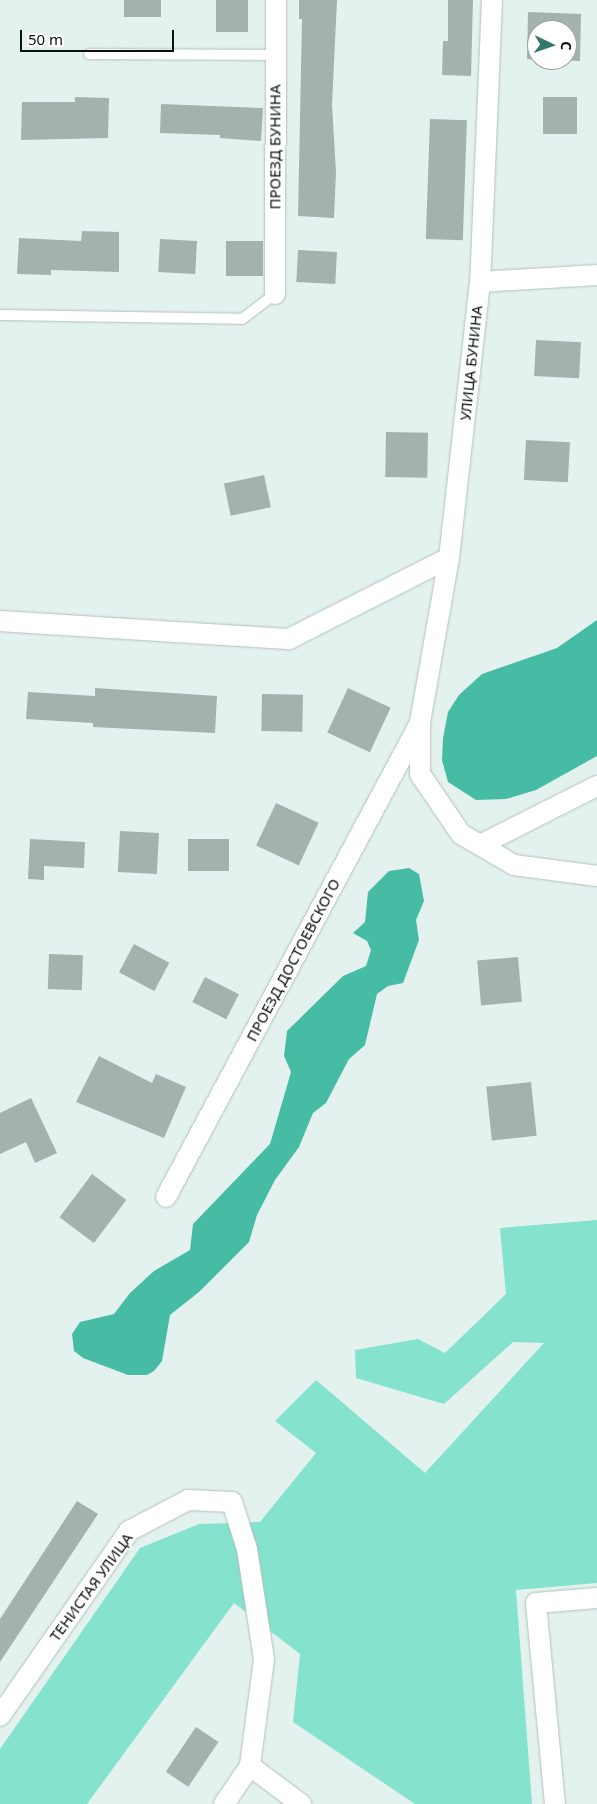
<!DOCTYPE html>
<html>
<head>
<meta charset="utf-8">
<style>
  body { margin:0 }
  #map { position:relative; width:597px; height:1804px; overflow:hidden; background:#e3f2ee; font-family:"Noto Sans",sans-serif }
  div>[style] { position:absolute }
  .green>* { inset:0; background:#84e2cd }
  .water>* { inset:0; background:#47bca5 }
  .building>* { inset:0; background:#a4b2ae; transform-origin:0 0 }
  .roads { filter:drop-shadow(0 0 1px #b2c1bd) drop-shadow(0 0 1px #b2c1bd) }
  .lane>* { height:10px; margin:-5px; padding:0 5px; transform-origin:5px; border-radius:5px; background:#fff }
  .street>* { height:20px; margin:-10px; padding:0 10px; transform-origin:10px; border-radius:10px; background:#fff }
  span { translate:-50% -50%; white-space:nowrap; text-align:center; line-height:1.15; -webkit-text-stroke:4px #fff; paint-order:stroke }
  .street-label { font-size:15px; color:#0c1110 }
  .north { position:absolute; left:527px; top:20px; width:50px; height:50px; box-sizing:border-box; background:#fff; border:1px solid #9ea09f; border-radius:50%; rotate:93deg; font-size:14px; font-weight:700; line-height:20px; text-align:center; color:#0c1110 }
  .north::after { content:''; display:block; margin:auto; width:18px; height:22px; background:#35786a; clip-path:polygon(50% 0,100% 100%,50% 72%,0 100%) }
  .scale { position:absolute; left:20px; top:30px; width:154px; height:22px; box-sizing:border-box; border:2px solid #0c1110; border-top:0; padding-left:6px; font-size:15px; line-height:18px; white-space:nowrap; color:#0c1110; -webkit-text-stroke:4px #fff; paint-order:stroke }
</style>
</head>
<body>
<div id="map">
  <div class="green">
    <div style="clip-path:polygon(597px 1220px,597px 1583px,516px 1590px,532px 1804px,415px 1804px,293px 1722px,300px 1654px,234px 1603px,87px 1804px,0 1804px,0 1749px,140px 1548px,199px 1524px,260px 1522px,316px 1453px,275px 1421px,316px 1380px,425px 1473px,544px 1343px,513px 1342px,444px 1404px,356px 1378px,355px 1350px,418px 1339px,445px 1353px,506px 1294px,500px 1228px)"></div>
  </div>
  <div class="water">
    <div style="clip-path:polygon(597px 620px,597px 756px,536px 790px,506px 799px,476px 800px,448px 782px,442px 760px,443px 738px,448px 712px,459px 695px,482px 674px,557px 648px)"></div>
    <div style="clip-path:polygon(409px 868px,419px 874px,424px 901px,416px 920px,419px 940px,403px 983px,388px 986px,377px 994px,365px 1045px,349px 1059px,326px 1103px,313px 1113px,299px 1147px,275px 1180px,257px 1215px,249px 1242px,199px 1292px,170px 1315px,162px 1361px,154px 1371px,147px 1375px,128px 1375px,83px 1358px,74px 1351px,72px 1334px,80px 1322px,114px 1314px,130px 1293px,154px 1271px,190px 1250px,193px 1224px,270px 1144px,291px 1072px,284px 1056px,287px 1031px,343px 976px,366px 966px,371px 950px,367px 941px,353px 933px,365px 922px,368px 892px,389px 871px)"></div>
  </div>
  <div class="building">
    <div style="left:124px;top:0;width:37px;height:17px"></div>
    <div style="left:216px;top:0;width:32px;height:32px"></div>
    <div style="clip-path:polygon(299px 0,337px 0,332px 105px,336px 172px,334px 218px,298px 216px,302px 19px,299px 19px)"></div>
    <div style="clip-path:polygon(448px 0,473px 0,471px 76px,442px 75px,443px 41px,448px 41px)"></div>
    <div style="clip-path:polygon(528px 12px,581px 14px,580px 61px,555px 60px,567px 60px,567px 30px,537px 30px,537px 60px,527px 59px)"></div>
    <div style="clip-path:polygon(75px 97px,109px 98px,108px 138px,21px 140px,22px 102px,75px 102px)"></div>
    <div style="left:543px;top:97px;width:34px;height:37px"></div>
    <div style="clip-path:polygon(161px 104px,263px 108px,261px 141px,220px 138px,220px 135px,160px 133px)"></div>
    <div style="left:430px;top:119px;width:37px;height:120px;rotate:2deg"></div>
    <div style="clip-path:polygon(82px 231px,119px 232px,119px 272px,51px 270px,51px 275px,17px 274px,19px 238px,81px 241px)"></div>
    <div style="left:160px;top:239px;width:37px;height:33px;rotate:3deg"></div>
    <div style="left:226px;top:241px;width:37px;height:35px"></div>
    <div style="left:298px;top:250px;width:39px;height:32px;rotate:3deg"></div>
    <div style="left:536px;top:340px;width:45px;height:36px;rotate:3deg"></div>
    <div style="left:386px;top:432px;width:42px;height:45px;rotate:1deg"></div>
    <div style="left:526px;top:440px;width:44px;height:40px;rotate:3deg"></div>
    <div style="left:264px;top:475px;width:33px;height:41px;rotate:78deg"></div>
    <div style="clip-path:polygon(95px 688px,217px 696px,215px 733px,93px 727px,93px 723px,26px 719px,28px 692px,95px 696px)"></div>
    <div style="left:348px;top:688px;width:47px;height:49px;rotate:25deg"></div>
    <div style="left:262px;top:694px;width:41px;height:37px;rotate:1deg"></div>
    <div style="left:276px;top:803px;width:47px;height:47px;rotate:25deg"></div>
    <div style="left:120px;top:831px;width:39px;height:41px;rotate:3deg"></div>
    <div style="clip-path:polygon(30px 839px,85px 842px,84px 868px,44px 866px,44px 880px,28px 879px)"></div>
    <div style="left:188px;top:839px;width:41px;height:32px"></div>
    <div style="left:134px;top:944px;width:40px;height:32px;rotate:28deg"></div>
    <div style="left:49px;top:954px;width:34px;height:35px;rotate:2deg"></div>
    <div style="left:518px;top:957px;width:45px;height:41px;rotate:85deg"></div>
    <div style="left:205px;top:977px;width:38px;height:28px;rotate:27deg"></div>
    <div style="clip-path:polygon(99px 1056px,152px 1083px,156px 1074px,186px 1087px,164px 1138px,76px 1102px)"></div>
    <div style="left:531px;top:1082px;width:54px;height:45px;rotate:84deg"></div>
    <div style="clip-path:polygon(31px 1098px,57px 1153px,35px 1163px,26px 1142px,0 1154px,0 1113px)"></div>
    <div style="left:92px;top:1174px;width:43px;height:54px;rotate:37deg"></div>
    <div style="clip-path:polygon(77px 1501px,98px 1514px,0 1662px,0 1619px)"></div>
    <div style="left:196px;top:1727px;width:27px;height:54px;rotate:34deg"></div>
  </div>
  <div class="roads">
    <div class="lane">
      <div style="left:89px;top:54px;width:187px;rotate:0.3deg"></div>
      <div style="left:0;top:315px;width:242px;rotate:0.9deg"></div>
      <div style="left:242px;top:319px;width:41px;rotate:-37.1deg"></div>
    </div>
    <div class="street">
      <div style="left:492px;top:0;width:282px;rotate:92.4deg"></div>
      <div style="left:480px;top:282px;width:278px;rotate:96.4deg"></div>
      <div style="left:449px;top:558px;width:168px;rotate:100deg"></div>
      <div style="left:420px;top:723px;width:51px;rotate:90deg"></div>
      <div style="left:420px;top:774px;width:73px;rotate:55.7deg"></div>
      <div style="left:461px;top:834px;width:61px;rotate:30.3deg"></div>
      <div style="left:514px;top:865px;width:84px;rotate:7.5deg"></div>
      <div style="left:480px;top:282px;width:117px;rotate:-3.4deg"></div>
      <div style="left:275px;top:294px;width:294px;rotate:-89.8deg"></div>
      <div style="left:0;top:621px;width:290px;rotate:3.6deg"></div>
      <div style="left:289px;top:639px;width:179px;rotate:-26.9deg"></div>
      <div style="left:480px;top:845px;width:131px;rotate:-26.8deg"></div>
      <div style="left:166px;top:1197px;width:536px;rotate:-61.81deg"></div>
      <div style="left:0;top:1716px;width:226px;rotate:-55.1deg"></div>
      <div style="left:129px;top:1531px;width:67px;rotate:-27.7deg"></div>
      <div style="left:188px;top:1500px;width:44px;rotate:2.6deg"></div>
      <div style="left:232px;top:1502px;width:49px;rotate:72.3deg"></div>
      <div style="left:247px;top:1549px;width:111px;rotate:81.2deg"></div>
      <div style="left:264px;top:1659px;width:108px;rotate:97.5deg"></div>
      <div style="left:250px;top:1766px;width:64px;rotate:36.7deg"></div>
      <div style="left:224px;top:1804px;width:46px;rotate:-55.6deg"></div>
      <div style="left:555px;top:1804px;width:202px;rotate:-95.4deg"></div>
      <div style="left:536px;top:1603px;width:61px;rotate:-4.7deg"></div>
    </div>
  </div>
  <div class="street-label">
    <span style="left:275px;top:147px;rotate:-90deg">ПРОЕЗД БУНИНА</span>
    <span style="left:471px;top:363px;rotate:-84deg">УЛИЦА БУНИНА</span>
    <span style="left:293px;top:960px;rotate:-62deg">ПРОЕЗД ДОСТОЕВСКОГО</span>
    <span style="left:91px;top:1587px;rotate:-54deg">ТЕНИСТАЯ УЛИЦА</span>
  </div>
  <div class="north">С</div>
  <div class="scale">50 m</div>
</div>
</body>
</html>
